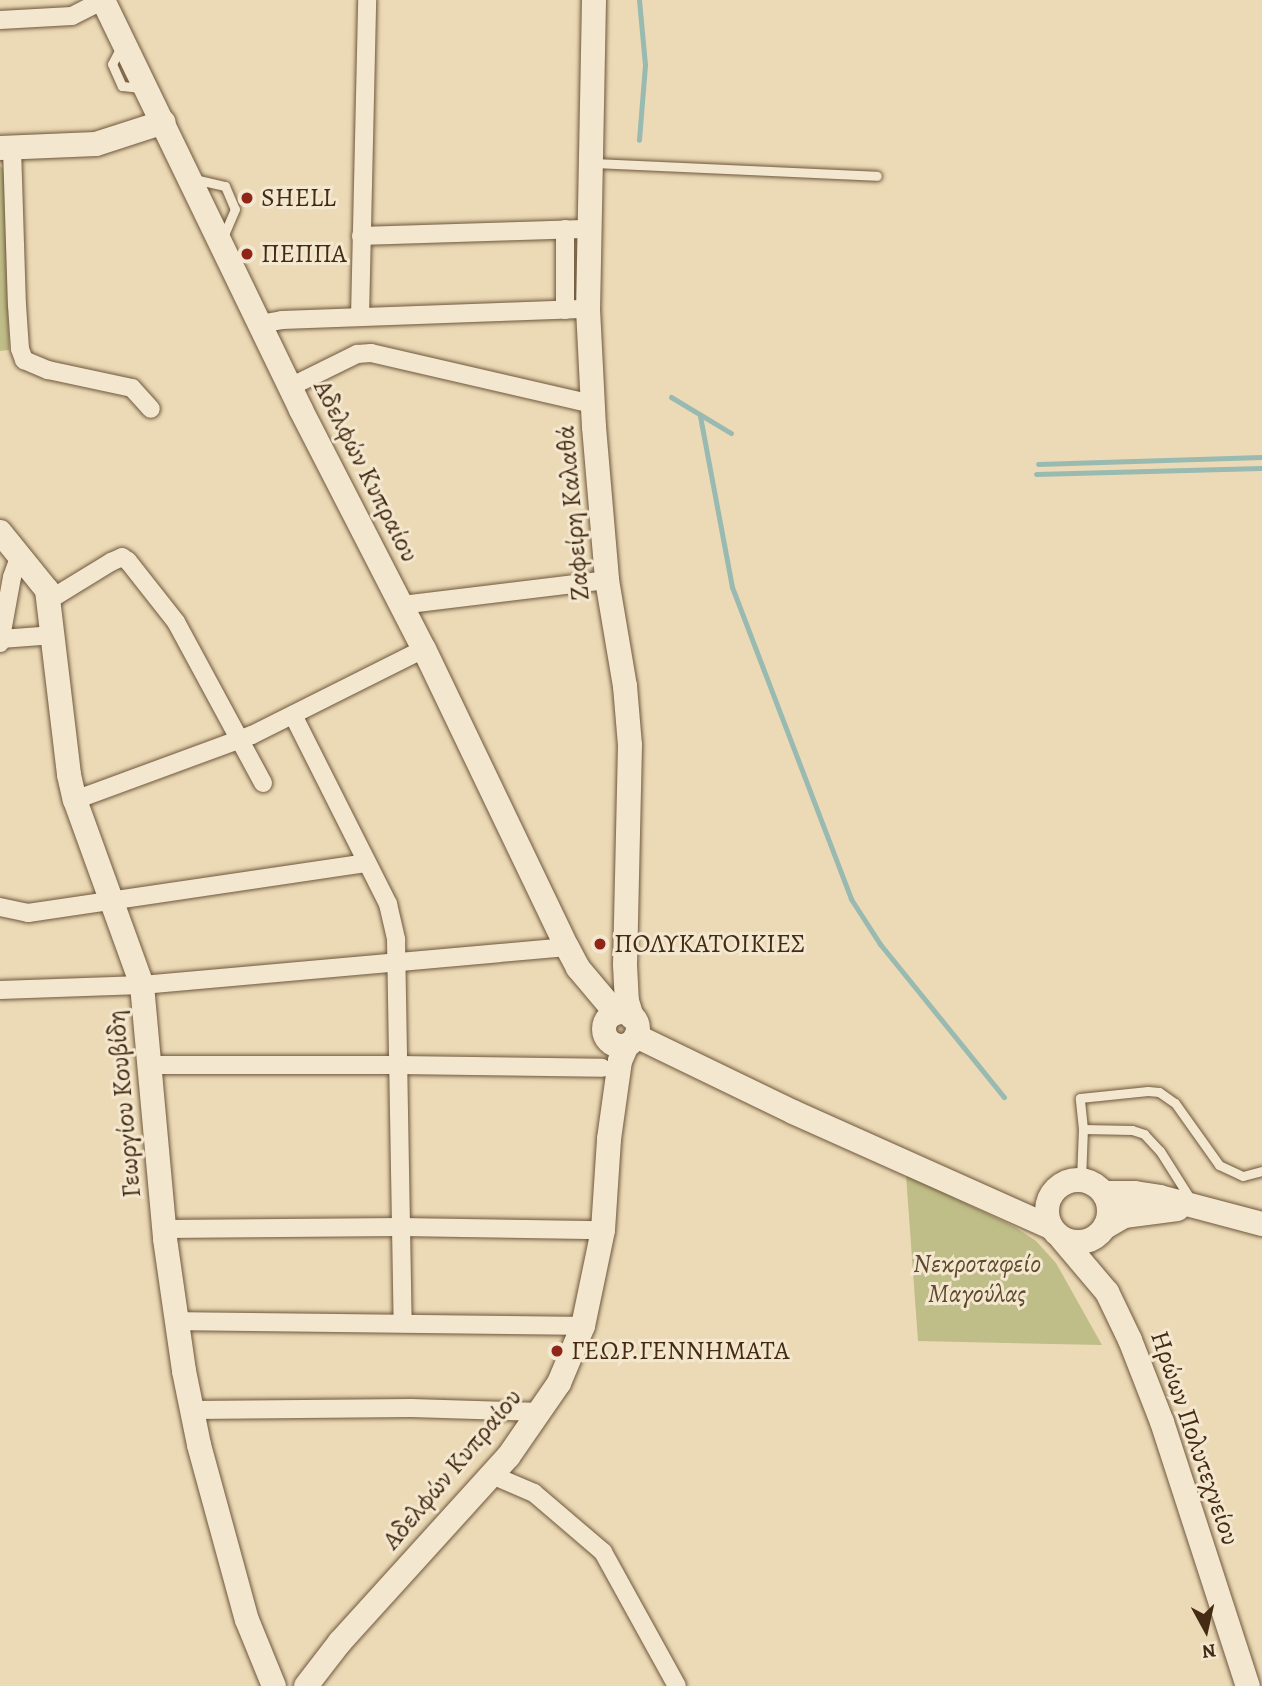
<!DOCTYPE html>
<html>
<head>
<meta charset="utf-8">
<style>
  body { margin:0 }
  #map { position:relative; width:1262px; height:1686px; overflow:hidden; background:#ecdab6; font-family:Alegreya,serif }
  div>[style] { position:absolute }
  .green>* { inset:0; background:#bfbd88 }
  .stream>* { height:5px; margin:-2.5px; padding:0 2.5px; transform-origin:2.5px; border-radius:2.5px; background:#99bab1 }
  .roads { filter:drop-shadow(0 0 2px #6f573c) drop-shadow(0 0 2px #6f573c) }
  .lane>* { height:9px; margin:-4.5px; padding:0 4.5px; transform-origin:4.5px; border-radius:4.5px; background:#f3e7d0 }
  .street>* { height:18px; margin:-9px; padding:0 9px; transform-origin:9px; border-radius:9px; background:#f3e7d0 }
  .secondary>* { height:24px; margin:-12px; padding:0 12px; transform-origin:12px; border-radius:12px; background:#f3e7d0 }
  .secondary>.ring { margin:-12px; padding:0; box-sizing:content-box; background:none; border:24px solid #f3e7d0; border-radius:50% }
  .dots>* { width:19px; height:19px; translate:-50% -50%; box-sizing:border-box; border:4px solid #f3e7d0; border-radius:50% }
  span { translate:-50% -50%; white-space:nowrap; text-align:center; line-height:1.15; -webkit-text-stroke:6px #f3e7d0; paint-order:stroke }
  .poi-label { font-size:26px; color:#452b13 }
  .left { translate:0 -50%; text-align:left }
  .street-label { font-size:26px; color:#452b13 }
  .park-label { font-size:26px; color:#5d482a; font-style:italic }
  .north { position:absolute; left:1171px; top:1595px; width:70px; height:70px; -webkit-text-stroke:5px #f3e7d0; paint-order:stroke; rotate:172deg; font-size:19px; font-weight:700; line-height:28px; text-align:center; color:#452b13 }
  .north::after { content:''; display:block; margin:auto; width:24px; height:32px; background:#452b13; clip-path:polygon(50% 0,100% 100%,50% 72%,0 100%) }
</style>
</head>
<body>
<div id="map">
  <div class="green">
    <div style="clip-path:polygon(0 166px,5px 171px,9px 350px,0 351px)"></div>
    <div style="clip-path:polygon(906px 1175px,1015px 1227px,1036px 1241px,1056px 1263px,1102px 1345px,918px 1341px)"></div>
  </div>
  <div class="stream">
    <div style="left:639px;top:0;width:65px;rotate:84.7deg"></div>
    <div style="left:645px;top:65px;width:75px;rotate:94.6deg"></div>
    <div style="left:671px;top:397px;width:70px;rotate:31deg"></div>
    <div style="left:700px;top:416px;width:174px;rotate:79.4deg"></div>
    <div style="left:732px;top:587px;width:334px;rotate:69.1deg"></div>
    <div style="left:851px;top:899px;width:54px;rotate:57.2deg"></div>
    <div style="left:880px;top:944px;width:197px;rotate:51deg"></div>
    <div style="left:1038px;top:464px;width:224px;rotate:-1.8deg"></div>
    <div style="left:1036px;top:474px;width:226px;rotate:-1.5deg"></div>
  </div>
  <div class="roads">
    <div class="lane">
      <div style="left:121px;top:47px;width:19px;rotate:118deg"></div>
      <div style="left:112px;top:64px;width:24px;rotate:66deg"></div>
      <div style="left:122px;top:86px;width:19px;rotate:6deg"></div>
      <div style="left:593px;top:163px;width:284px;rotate:2.6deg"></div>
      <div style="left:194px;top:179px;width:32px;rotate:13deg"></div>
      <div style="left:225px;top:186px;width:25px;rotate:67deg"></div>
      <div style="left:235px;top:209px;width:30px;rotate:113deg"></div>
      <div style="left:1083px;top:1129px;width:49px;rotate:1.2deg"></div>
      <div style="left:1132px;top:1130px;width:13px;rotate:18deg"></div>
      <div style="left:1144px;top:1134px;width:23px;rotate:47deg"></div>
      <div style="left:1160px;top:1151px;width:58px;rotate:57.7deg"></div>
      <div style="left:1081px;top:1180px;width:51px;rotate:-87.8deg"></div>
      <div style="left:1083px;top:1129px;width:31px;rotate:-96deg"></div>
      <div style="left:1080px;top:1098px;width:68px;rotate:-5.9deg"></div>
      <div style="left:1148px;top:1091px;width:11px;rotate:5deg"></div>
      <div style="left:1159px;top:1092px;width:19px;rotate:35deg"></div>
      <div style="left:1175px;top:1103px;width:76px;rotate:54.6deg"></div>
      <div style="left:1219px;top:1165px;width:26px;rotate:25deg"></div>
      <div style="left:1243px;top:1176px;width:20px;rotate:-15deg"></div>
    </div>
    <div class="street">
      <div style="left:0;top:20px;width:72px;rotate:-3.2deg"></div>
      <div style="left:72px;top:16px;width:35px;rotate:-27deg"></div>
      <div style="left:12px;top:148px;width:157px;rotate:88.2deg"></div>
      <div style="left:17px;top:305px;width:44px;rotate:86.1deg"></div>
      <div style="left:20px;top:349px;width:12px;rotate:70deg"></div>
      <div style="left:24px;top:360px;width:26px;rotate:23deg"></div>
      <div style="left:48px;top:370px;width:86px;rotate:12.1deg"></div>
      <div style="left:132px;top:388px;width:28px;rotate:48deg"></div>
      <div style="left:565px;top:229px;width:81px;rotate:90deg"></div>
      <div style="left:361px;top:236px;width:229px;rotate:-1.8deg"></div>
      <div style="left:360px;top:317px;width:317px;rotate:-88.7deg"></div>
      <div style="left:260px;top:324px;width:22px;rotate:-10deg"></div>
      <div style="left:282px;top:320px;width:306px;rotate:-2.1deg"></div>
      <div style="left:290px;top:387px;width:75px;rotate:-26.2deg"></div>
      <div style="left:357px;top:354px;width:14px;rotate:-4deg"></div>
      <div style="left:371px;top:353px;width:227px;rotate:13deg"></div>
      <div style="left:49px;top:600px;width:73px;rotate:-31.5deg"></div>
      <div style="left:111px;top:562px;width:12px;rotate:-24deg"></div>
      <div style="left:122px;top:557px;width:7px;rotate:34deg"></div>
      <div style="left:128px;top:561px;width:78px;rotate:51.8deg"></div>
      <div style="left:176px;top:622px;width:183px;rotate:61.6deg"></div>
      <div style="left:401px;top:605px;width:208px;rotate:-6.9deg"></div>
      <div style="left:1px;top:639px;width:53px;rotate:-4.3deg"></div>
      <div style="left:0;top:643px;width:67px;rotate:-79.7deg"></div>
      <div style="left:12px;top:577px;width:23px;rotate:-70deg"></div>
      <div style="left:293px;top:715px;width:212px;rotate:63.3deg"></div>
      <div style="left:388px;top:904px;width:37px;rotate:77deg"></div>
      <div style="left:396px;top:940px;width:382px;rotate:89deg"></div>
      <div style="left:75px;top:800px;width:189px;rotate:-20.2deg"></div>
      <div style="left:252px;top:735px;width:192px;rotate:-26.6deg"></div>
      <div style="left:0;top:907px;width:29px;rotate:12deg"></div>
      <div style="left:28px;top:913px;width:343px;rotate:-8.4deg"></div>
      <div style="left:0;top:990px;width:142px;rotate:-2deg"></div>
      <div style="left:142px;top:985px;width:427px;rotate:-5.1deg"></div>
      <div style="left:152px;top:1065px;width:247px"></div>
      <div style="left:399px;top:1065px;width:203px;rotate:0.8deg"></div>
      <div style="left:164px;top:1229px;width:237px;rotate:-0.5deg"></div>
      <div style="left:401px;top:1227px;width:202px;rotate:0.9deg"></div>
      <div style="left:175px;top:1321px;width:408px;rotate:0.7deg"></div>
      <div style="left:193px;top:1410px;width:218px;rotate:-0.5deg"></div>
      <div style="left:411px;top:1408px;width:130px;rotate:1.8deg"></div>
      <div style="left:492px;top:1475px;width:46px;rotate:23.2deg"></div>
      <div style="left:534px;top:1493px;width:91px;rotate:40.5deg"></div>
      <div style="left:603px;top:1552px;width:153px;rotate:61.1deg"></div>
    </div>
    <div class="secondary">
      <div style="left:103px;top:0;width:455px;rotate:64.2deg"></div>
      <div style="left:301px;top:410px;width:269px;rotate:62.8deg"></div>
      <div style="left:424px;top:649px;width:331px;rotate:64.4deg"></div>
      <div style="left:567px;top:947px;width:24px;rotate:62deg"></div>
      <div style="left:578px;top:968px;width:59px;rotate:49.8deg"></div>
      <div style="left:594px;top:0;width:309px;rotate:91.1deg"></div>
      <div style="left:588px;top:309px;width:118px;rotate:87.1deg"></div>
      <div style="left:594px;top:427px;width:154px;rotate:85.1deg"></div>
      <div style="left:607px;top:580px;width:108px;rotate:80.4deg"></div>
      <div style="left:625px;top:686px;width:59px;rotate:85.2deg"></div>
      <div style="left:630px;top:745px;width:220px;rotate:91.3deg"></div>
      <div style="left:625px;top:965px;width:36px;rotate:87deg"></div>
      <div style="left:627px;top:1001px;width:17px;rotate:73deg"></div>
      <div style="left:0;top:148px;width:96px;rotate:-2.4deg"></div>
      <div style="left:96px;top:144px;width:71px;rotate:-17.9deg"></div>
      <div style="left:0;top:532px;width:75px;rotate:51deg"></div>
      <div style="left:47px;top:590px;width:186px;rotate:83.2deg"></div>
      <div style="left:69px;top:775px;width:26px;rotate:77deg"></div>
      <div style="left:75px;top:800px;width:197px;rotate:70.1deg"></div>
      <div style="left:142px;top:985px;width:255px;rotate:84.8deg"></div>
      <div style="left:165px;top:1239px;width:133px;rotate:81.8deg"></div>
      <div style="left:184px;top:1371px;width:76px;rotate:78.5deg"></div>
      <div style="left:199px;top:1445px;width:181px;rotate:74.7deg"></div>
      <div style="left:247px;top:1620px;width:71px;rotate:67.8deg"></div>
      <div class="ring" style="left:604px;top:1012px;width:10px;height:10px"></div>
      <div style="left:636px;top:1036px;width:174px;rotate:25.8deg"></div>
      <div style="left:793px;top:1112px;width:282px;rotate:24.1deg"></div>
      <div class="ring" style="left:1047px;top:1180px;width:38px;height:38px"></div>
      <div style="left:1104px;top:1193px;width:31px"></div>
      <div style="left:1135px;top:1193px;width:25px;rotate:9deg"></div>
      <div style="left:1160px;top:1197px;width:106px;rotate:14.8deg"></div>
      <div style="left:1105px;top:1227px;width:22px;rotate:-30deg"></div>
      <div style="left:1124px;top:1216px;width:54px;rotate:-7.4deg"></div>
      <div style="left:1062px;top:1239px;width:70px;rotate:49.7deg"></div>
      <div style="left:1107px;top:1292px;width:53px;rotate:64.4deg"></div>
      <div style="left:1130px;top:1340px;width:88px;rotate:68.7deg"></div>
      <div style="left:1162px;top:1422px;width:278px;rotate:72deg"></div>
      <div style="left:306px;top:1686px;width:56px;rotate:-52.3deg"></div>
      <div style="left:340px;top:1642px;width:250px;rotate:-47.8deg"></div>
      <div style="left:508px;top:1457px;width:90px;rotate:-55.4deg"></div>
      <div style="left:559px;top:1383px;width:62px;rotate:-67.2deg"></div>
      <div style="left:583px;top:1326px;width:98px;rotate:-78.2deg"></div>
      <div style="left:603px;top:1230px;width:91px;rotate:-86.2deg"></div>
      <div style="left:609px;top:1139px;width:79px;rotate:-82deg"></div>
      <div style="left:620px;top:1061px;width:17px;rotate:-66deg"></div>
    </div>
  </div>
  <div class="dots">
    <div style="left:247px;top:198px;background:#8f2418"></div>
    <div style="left:247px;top:254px;background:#8f2418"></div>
    <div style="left:600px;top:944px;background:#8f2418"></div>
    <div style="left:557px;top:1351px;background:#8f2418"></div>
  </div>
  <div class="poi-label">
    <span class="left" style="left:261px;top:198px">SHELL</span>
    <span class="left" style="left:261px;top:254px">ΠΕΠΠΑ</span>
    <span class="left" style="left:614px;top:944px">ΠΟΛΥΚΑΤΟΙΚΙΕΣ</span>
    <span class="left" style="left:571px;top:1351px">ΓΕΩΡ.ΓΕΝΝΗΜΑΤΑ</span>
  </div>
  <div class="street-label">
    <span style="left:366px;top:471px;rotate:63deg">Αδελφών Κυπραίου</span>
    <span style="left:573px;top:513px;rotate:-95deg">Ζαφείρη Καλαθά</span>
    <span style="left:124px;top:1104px;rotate:-95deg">Γεωργίου Κουβίδη</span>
    <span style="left:1195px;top:1438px;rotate:71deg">Ηρώων Πολυτεχνείου</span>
    <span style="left:452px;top:1469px;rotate:-50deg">Αδελφών Κυπραίου</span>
  </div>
  <div class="park-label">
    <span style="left:977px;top:1279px">Νεκροταφείο<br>Μαγούλας</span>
  </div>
  <div class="north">N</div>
</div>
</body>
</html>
